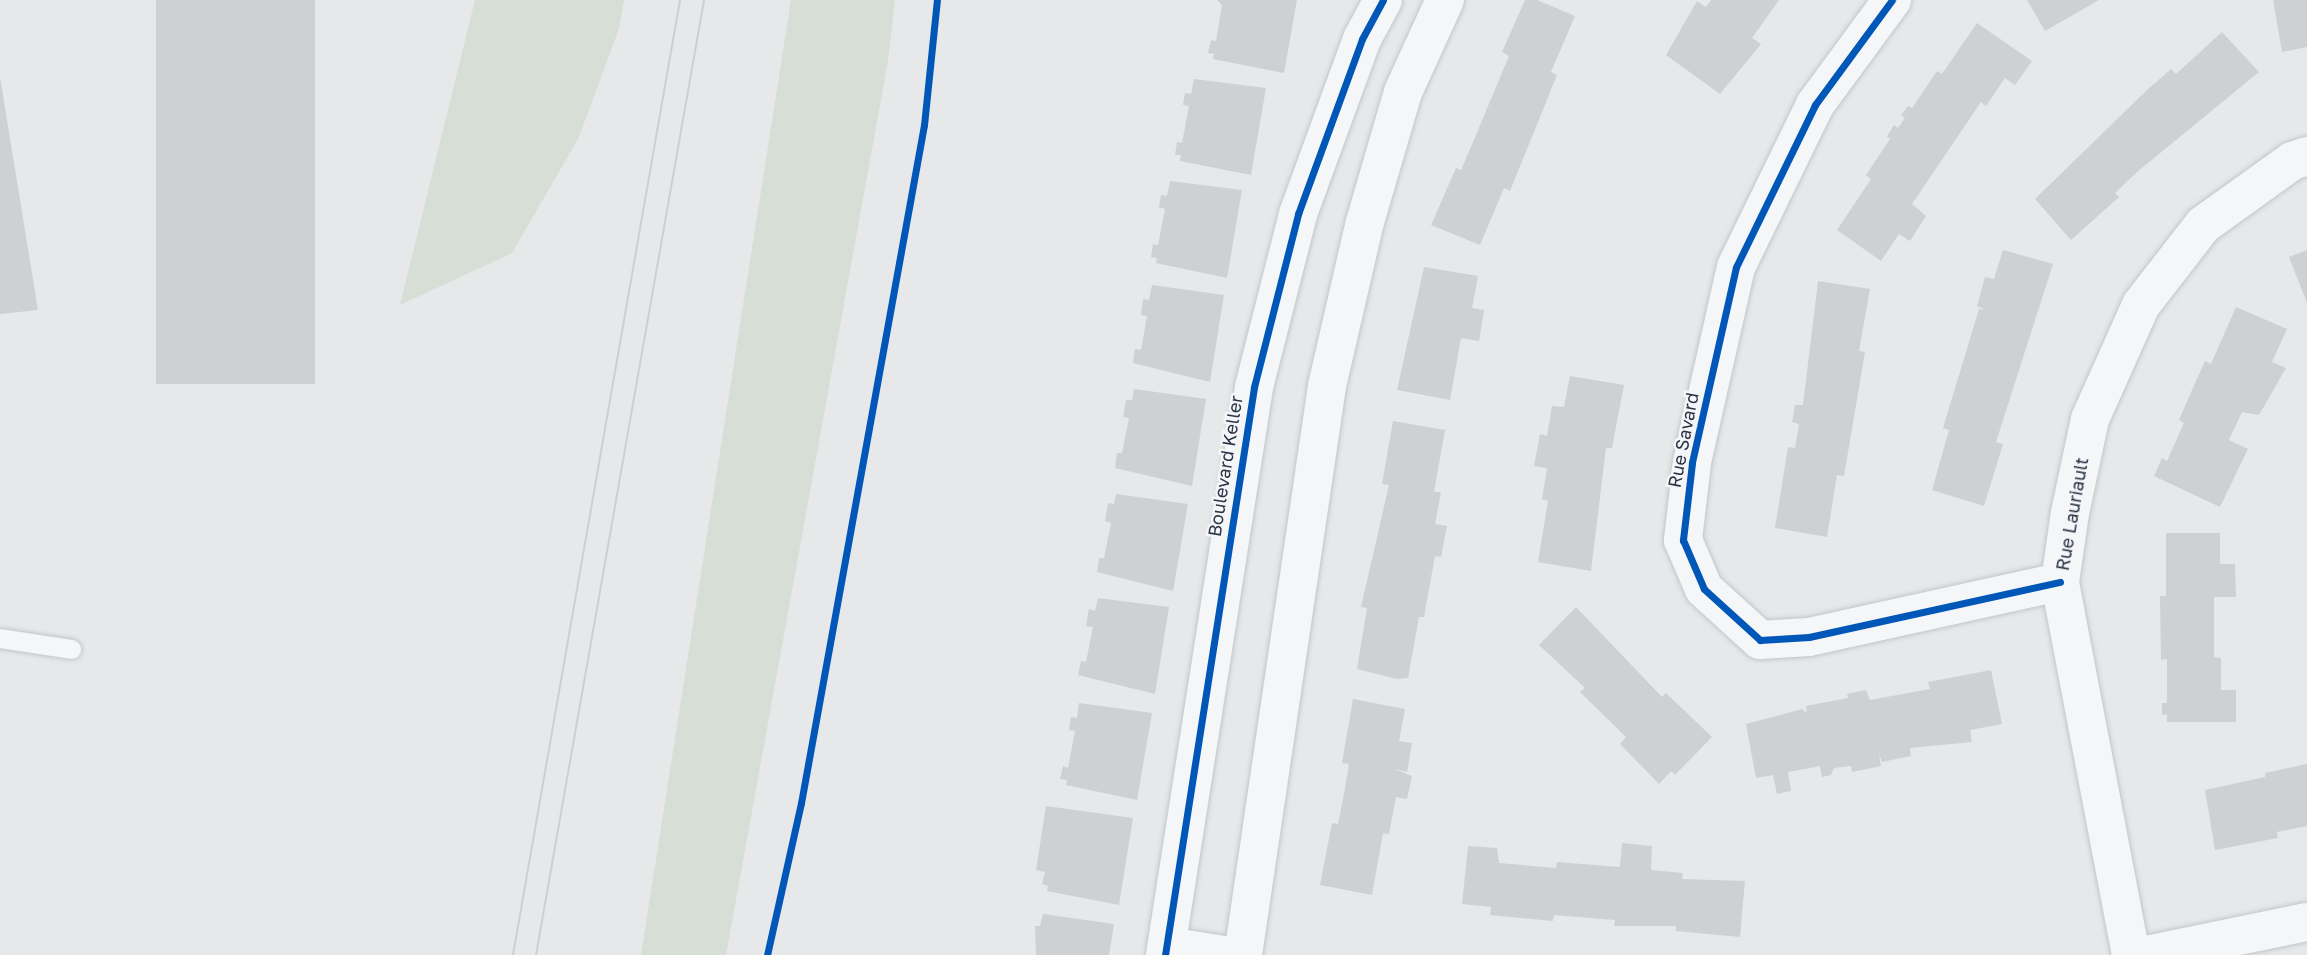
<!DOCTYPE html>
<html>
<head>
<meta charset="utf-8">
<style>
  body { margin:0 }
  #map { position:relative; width:2307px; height:955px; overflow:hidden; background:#e6e8ea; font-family:"Golos Text",sans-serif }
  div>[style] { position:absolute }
  .green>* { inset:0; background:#d6ded6 }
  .building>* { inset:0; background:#ced0d3; transform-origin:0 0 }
  .roads { filter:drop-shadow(0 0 2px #c4c6c8) drop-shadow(0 0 2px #c4c6c8) }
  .service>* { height:19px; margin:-9.5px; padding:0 9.5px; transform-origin:9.5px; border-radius:9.5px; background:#f5f6f7 }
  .minor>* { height:38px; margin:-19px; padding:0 19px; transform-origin:19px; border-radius:19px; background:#f5f6f7 }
  .tram>* { height:2px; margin:-1px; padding:0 1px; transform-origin:1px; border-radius:1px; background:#cecfd2 }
  .cycleway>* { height:7px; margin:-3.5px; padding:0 3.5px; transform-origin:3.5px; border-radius:3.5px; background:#0057b8 }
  span { translate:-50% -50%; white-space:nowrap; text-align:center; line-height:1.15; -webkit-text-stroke:5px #f4f6f9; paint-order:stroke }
  .street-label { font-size:18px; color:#2b3445 }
</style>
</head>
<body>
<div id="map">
  <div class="green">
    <div style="clip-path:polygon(475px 0,624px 0,619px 29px,578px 139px,512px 253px,400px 305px)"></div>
    <div style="clip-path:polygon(791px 0,895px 0,888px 61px,726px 955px,641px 955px)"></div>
  </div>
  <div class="building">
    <div style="left:156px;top:0;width:159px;height:384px"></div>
    <div style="clip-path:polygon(1217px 0,1297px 0,1284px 73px,1213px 59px,1214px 54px,1208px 53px,1211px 40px,1216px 41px,1222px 5px)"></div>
    <div style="clip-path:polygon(1525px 0,1537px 0,1575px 16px,1551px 72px,1557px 75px,1510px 191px,1504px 188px,1480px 245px,1431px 225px,1456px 168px,1461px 170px,1473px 142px,1509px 56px,1502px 52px)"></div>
    <div style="clip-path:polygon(1711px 0,1779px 0,1752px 38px,1761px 44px,1720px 94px,1666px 55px,1697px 1px,1706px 7px)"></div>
    <div style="clip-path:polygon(2027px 0,2099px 0,2045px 31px)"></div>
    <div style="clip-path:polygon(2273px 0,2307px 0,2307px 47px,2282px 52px)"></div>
    <div style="clip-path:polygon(1977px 23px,2032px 61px,2015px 85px,2005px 78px,1986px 106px,1981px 102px,1912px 204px,1926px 216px,1910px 241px,1899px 234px,1881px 261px,1837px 230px,1871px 179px,1866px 175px,1890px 139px,1887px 136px,1894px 125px,1898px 128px,1905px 118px,1901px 115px,1908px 106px,1912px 108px,1937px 71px,1942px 74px)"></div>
    <div style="clip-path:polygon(2222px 32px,2259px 72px,2137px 172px,2115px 193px,2119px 197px,2071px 240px,2035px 199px,2147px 90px,2171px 69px,2176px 74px)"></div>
    <div style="clip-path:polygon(0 77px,38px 310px,0 314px)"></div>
    <div style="clip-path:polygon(1194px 79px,1266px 88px,1251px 175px,1180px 161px,1181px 155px,1175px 155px,1177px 142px,1182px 143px,1189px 106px,1183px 105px,1185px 93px,1191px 94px)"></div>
    <div style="clip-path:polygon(1170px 181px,1242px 190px,1227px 278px,1156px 263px,1157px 258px,1151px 257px,1153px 244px,1158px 245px,1165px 209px,1159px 207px,1161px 195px,1167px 196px)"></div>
    <div style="clip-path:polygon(2003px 250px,2053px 264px,1996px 442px,2003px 444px,1984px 506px,1932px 490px,1949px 430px,1943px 428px,1979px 309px,1985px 310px,1977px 306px,1985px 277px,1994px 279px)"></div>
    <div style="clip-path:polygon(2307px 250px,2307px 303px,2289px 257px)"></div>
    <div style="clip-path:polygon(1424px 267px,1478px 276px,1472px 308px,1484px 310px,1479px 341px,1461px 338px,1450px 400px,1397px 390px)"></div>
    <div style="clip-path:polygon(1818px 281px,1870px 289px,1859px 351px,1865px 352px,1844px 476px,1837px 475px,1827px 537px,1775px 528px,1788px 447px,1795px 448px,1799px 424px,1792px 422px,1795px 405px,1803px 405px)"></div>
    <div style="clip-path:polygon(1152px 285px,1224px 295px,1210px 382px,1133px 363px,1135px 349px,1141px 350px,1147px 316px,1141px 315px,1143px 299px,1149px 300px)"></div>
    <div style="clip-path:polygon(2236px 307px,2287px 329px,2272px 362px,2286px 368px,2259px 415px,2242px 412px,2229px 440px,2248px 449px,2220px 507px,2154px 476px,2162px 458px,2167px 461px,2184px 423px,2179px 420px,2192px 390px,2205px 361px,2211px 364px)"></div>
    <div style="clip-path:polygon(1570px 376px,1624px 385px,1612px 448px,1606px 448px,1591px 571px,1538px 562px,1548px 501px,1542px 499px,1547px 468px,1534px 466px,1540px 434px,1547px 436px,1552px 406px,1564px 407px)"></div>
    <div style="clip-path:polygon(1134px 389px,1206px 399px,1192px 486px,1115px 468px,1117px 453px,1122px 453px,1129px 418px,1123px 417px,1126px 400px,1132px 400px)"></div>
    <div style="clip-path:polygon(1393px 421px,1445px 430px,1434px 492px,1441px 492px,1435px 524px,1447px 526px,1441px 557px,1435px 556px,1424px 617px,1419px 617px,1408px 678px,1397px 679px,1357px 669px,1367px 608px,1361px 607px,1389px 485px,1382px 484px)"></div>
    <div style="clip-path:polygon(1116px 494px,1188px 504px,1173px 591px,1097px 572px,1099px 558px,1104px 558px,1111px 523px,1105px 521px,1108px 503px,1114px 504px)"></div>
    <div style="clip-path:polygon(2166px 533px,2220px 533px,2220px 564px,2235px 564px,2236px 597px,2214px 597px,2214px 657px,2221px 658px,2221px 690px,2236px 690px,2236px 722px,2167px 722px,2167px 714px,2162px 715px,2162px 703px,2167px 703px,2167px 659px,2161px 660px,2160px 596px,2166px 596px)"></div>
    <div style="clip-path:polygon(1098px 598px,1169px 607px,1155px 694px,1078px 675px,1081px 661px,1086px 662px,1093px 627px,1086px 626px,1089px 609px,1095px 611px)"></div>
    <div style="clip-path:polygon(1576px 607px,1662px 697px,1666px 693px,1712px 737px,1675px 775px,1671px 771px,1659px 784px,1620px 744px,1626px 737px,1580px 692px,1585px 688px,1539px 645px)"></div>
    <div style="clip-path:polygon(1991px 670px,2002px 724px,1970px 730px,1972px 742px,1910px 748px,1911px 756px,1882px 762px,1879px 754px,1881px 766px,1852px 772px,1851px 766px,1834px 768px,1831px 775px,1822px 777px,1820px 766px,1788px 772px,1791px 791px,1777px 794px,1773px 775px,1756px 778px,1746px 724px,1802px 709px,1807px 713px,1806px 706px,1848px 698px,1847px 694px,1866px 690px,1870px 700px,1930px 689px,1928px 682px)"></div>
    <div style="clip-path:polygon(1353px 699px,1405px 709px,1399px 741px,1412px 743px,1407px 772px,1394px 769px,1412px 776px,1407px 799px,1396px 797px,1389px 834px,1383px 833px,1372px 895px,1320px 885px,1332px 823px,1338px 824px,1344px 794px,1349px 764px,1342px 763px)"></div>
    <div style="clip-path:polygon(1079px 703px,1152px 713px,1137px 800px,1066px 785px,1067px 780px,1060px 779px,1063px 766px,1068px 768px,1075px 731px,1069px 730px,1071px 717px,1077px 718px)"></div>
    <div style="clip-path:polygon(2307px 764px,2307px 826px,2277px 832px,2278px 838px,2215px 850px,2205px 790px,2265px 777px,2266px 781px,2265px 773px)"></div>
    <div style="clip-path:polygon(1046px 806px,1133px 818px,1119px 905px,1047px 891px,1048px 886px,1042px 884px,1045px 872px,1036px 870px)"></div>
    <div style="clip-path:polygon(1622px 843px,1652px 846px,1651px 870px,1683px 873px,1682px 879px,1745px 881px,1740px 937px,1676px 931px,1676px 926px,1614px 926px,1615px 920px,1554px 915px,1553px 921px,1490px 915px,1491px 907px,1462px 904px,1468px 846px,1497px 848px,1499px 863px,1556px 868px,1557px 862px,1620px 867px)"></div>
    <div style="clip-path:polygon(1043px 914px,1114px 924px,1109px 955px,1036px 955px,1035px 926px,1040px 926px)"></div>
  </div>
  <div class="roads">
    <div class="service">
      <div style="left:0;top:638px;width:72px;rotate:8.8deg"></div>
    </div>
    <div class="minor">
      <div style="left:1892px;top:0;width:130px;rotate:126.3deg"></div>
      <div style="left:1815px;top:105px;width:180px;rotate:116deg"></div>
      <div style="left:1736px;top:267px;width:201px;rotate:102.7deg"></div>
      <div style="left:1692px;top:463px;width:78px;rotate:96.7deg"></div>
      <div style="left:1683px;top:540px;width:53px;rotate:66.8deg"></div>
      <div style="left:1704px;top:589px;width:76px;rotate:42.3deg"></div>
      <div style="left:1760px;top:640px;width:49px;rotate:-3.5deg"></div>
      <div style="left:1809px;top:637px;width:257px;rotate:-12.4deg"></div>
      <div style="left:1167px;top:946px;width:58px;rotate:9deg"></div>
      <div style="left:1165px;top:955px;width:575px;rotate:-81.09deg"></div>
      <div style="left:1254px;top:387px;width:179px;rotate:-75.7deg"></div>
      <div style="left:1298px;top:214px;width:186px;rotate:-69.9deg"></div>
      <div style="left:1362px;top:39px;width:44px;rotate:-61.7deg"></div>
      <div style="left:1243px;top:955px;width:575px;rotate:-81.6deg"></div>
      <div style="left:1327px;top:386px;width:168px;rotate:-77deg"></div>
      <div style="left:1365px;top:222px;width:135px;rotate:-73.7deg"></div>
      <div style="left:1403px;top:92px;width:101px;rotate:-65.5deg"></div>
      <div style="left:2131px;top:955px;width:380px;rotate:-100.8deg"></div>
      <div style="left:2060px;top:582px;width:70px;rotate:-81.8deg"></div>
      <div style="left:2070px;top:513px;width:96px;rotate:-78deg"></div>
      <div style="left:2090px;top:419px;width:125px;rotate:-65.9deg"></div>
      <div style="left:2141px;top:305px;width:101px;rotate:-52.2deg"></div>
      <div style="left:2203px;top:225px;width:110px;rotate:-35.7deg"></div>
      <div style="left:2292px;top:161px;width:16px;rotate:-18deg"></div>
      <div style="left:2146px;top:955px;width:164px;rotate:-11.6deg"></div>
    </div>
  </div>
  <div class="tram">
    <div style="left:513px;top:955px;width:969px;rotate:-80.08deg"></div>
    <div style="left:536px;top:955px;width:970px;rotate:-80.02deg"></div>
  </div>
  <div class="cycleway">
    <div style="left:1892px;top:0;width:130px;rotate:126.3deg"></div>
    <div style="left:1815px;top:105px;width:180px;rotate:116deg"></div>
    <div style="left:1736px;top:267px;width:201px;rotate:102.7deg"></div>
    <div style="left:1692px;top:463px;width:78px;rotate:96.7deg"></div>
    <div style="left:1683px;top:540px;width:53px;rotate:66.8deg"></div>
    <div style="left:1704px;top:589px;width:76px;rotate:42.3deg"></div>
    <div style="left:1760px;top:640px;width:49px;rotate:-3.5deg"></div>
    <div style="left:1809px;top:637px;width:257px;rotate:-12.4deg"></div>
    <div style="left:767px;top:955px;width:156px;rotate:-77.4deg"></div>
    <div style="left:801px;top:803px;width:689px;rotate:-79.72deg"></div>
    <div style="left:924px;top:125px;width:126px;rotate:-84.1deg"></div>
    <div style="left:1165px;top:955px;width:575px;rotate:-81.09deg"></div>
    <div style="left:1254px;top:387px;width:179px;rotate:-75.7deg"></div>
    <div style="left:1298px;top:214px;width:186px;rotate:-69.9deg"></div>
    <div style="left:1362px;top:39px;width:44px;rotate:-61.7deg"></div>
  </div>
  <div class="street-label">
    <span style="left:1683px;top:440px;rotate:-79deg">Rue Savard</span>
    <span style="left:1225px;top:466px;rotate:-81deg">Boulevard Keller</span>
    <span style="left:2072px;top:514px;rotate:-80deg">Rue Lauriault</span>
  </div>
</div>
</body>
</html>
